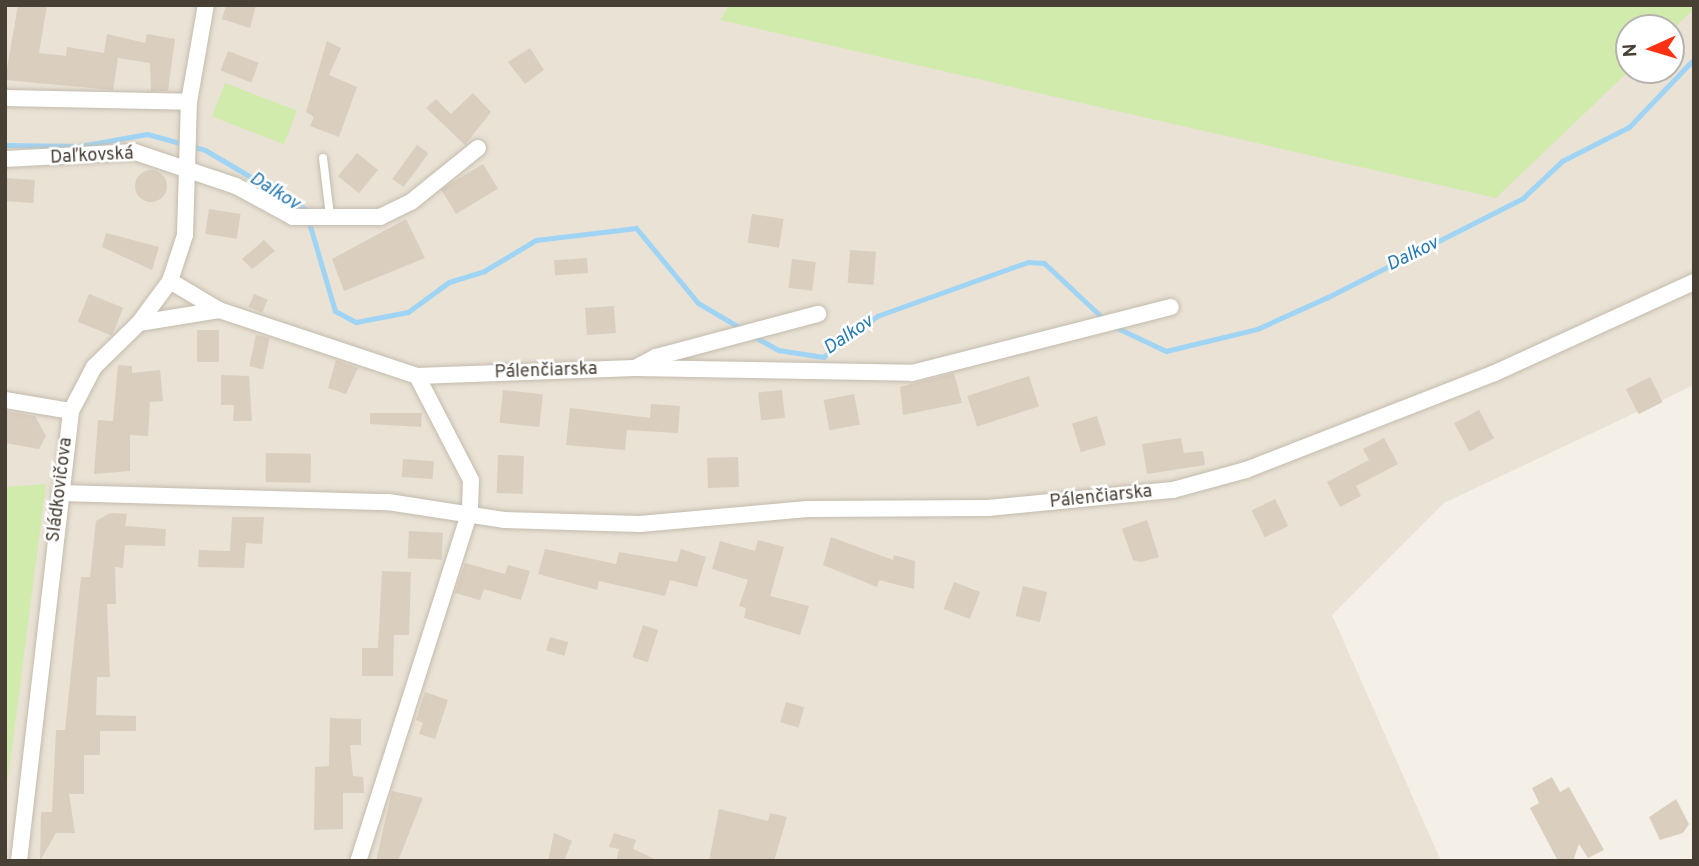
<!DOCTYPE html>
<html>
<head>
<meta charset="utf-8">
<style>
  body { margin:0 }
  #map { position:relative; width:1699px; height:866px; overflow:hidden; background:#f4f0e7; font-family:Overpass,sans-serif }
  div>[style] { position:absolute }
  .residential>* { inset:0; background:#e9e2d5 }
  .green>* { inset:0; background:#d1ebad; transform-origin:0 0 }
  .stream>* { height:5px; margin:-2.5px; padding:0 2.5px; transform-origin:2.5px; border-radius:2.5px; background:#a0d4f4 }
  .building>* { inset:0; background:#dacebf; transform-origin:0 0 }
  .round { border-radius:50% }
  .roads { filter:drop-shadow(0 0 2px #c3bbac) drop-shadow(0 0 2px #c3bbac) }
  .lane>* { height:8px; margin:-4px; padding:0 4px; transform-origin:4px; border-radius:4px; background:#fff }
  .street>* { height:16px; margin:-8px; padding:0 8px; transform-origin:8px; border-radius:8px; background:#fff }
  span { translate:-50% -50%; white-space:nowrap; text-align:center; line-height:1.15; -webkit-text-stroke:5px #fff; paint-order:stroke }
  .street-label { font-size:18px; color:#484035 }
  .water-label { font-size:19px; color:#277ab2; font-style:italic }
  .frame { position:absolute; inset:0; border:7px solid #484035; pointer-events:none }
  .north { position:absolute; left:1615px; top:14px; width:70px; height:70px; box-sizing:border-box; background:#fff; border:2px solid #b6b3ae; border-radius:50%; rotate:266deg; font-size:19px; font-weight:700; line-height:28px; text-align:center; color:#484035 }
  .north::after { content:''; display:block; margin:auto; width:24px; height:32px; background:#ff3113; clip-path:polygon(50% 0,100% 100%,50% 72%,0 100%) }
</style>
</head>
<body>
<div id="map">
  <div class="residential">
    <div style="clip-path:polygon(evenodd,5px 5px,1694px 5px,1694px 385px,1444px 503px,1332px 615px,1441px 861px,5px 861px,5px 5px,1629px 28px,1671px 28px,1671px 70px,1629px 70px,1629px 28px)"></div>
  </div>
  <div class="green">
    <div style="clip-path:polygon(729px 5px,1694px 5px,1694px 9px,1671px 31px,1629px 28px,1630px 70px,1496px 198px,720px 20px)"></div>
    <div style="left:225px;top:83px;width:77px;height:36px;rotate:21deg"></div>
    <div style="clip-path:polygon(46px 484px,14px 733px,5px 799px,5px 487px)"></div>
  </div>
  <div class="stream">
    <div style="left:5px;top:145px;width:75px;rotate:0.8deg"></div>
    <div style="left:80px;top:146px;width:68px;rotate:-10.2deg"></div>
    <div style="left:147px;top:134px;width:60px;rotate:15.4deg"></div>
    <div style="left:205px;top:150px;width:116px;rotate:30.5deg"></div>
    <div style="left:305px;top:209px;width:106px;rotate:73.6deg"></div>
    <div style="left:335px;top:311px;width:24px;rotate:28deg"></div>
    <div style="left:356px;top:322px;width:53px;rotate:-10.9deg"></div>
    <div style="left:408px;top:312px;width:51px;rotate:-36.2deg"></div>
    <div style="left:449px;top:282px;width:37px;rotate:-17deg"></div>
    <div style="left:484px;top:271px;width:61px;rotate:-30.8deg"></div>
    <div style="left:536px;top:240px;width:101px;rotate:-6.8deg"></div>
    <div style="left:636px;top:228px;width:97px;rotate:50.4deg"></div>
    <div style="left:698px;top:303px;width:51px;rotate:30.6deg"></div>
    <div style="left:1113px;top:326px;width:59px;rotate:25.3deg"></div>
    <div style="left:1166px;top:351px;width:94px;rotate:-13.6deg"></div>
    <div style="left:1257px;top:329px;width:78px;rotate:-24.3deg"></div>
    <div style="left:1328px;top:297px;width:219px;rotate:-26.9deg"></div>
    <div style="left:1523px;top:198px;width:54px;rotate:-43.5deg"></div>
    <div style="left:1562px;top:161px;width:75px;rotate:-26.9deg"></div>
    <div style="left:1629px;top:127px;width:94px;rotate:-46.3deg"></div>
    <div style="left:753px;top:336px;width:29px;rotate:29deg"></div>
    <div style="left:778px;top:350px;width:46px;rotate:8.8deg"></div>
    <div style="left:823px;top:357px;width:68px;rotate:-37.2deg"></div>
    <div style="left:877px;top:316px;width:160px;rotate:-19.7deg"></div>
    <div style="left:1028px;top:262px;width:16px;rotate:4deg"></div>
    <div style="left:1044px;top:263px;width:83px;rotate:43.1deg"></div>
  </div>
  <div class="building">
    <div style="clip-path:polygon(18px 5px,47px 5px,39px 53px,66px 56px,67px 47px,104px 53px,107px 34px,145px 43px,147px 34px,175px 39px,168px 91px,151px 91px,150px 63px,118px 58px,113px 90px,5px 80px)"></div>
    <div style="clip-path:polygon(226px 5px,256px 5px,250px 28px,222px 19px)"></div>
    <div style="clip-path:polygon(327px 41px,341px 48px,329px 75px,357px 87px,339px 137px,310px 126px,314px 117px,306px 112px)"></div>
    <div style="clip-path:polygon(530px 48px,544px 70px,525px 84px,508px 62px)"></div>
    <div style="left:228px;top:51px;width:33px;height:21px;rotate:21deg"></div>
    <div style="clip-path:polygon(473px 93px,491px 112px,465px 145px,426px 108px,436px 99px,451px 114px)"></div>
    <div style="left:417px;top:145px;width:14px;height:42px;rotate:36deg"></div>
    <div style="left:357px;top:153px;width:27px;height:30px;rotate:39deg"></div>
    <div style="left:483px;top:164px;width:29px;height:49px;rotate:59deg"></div>
    <div class="round" style="left:135px;top:170px;width:32px;height:32px"></div>
    <div style="left:5px;top:178px;width:30px;height:23px;rotate:4deg"></div>
    <div style="left:209px;top:209px;width:32px;height:25px;rotate:9deg"></div>
    <div style="left:752px;top:214px;width:32px;height:29px;rotate:9deg"></div>
    <div style="clip-path:polygon(406px 219px,425px 258px,344px 291px,332px 259px)"></div>
    <div style="clip-path:polygon(106px 233px,159px 247px,152px 270px,102px 247px)"></div>
    <div style="clip-path:polygon(264px 240px,275px 251px,252px 269px,242px 259px)"></div>
    <div style="left:850px;top:250px;width:26px;height:33px;rotate:4deg"></div>
    <div style="left:587px;top:258px;width:15px;height:33px;rotate:86deg"></div>
    <div style="left:792px;top:259px;width:24px;height:29px;rotate:7deg"></div>
    <div style="left:89px;top:294px;width:37px;height:30px;rotate:22deg"></div>
    <div style="left:254px;top:294px;width:15px;height:14px;rotate:23deg"></div>
    <div style="left:614px;top:306px;width:27px;height:29px;rotate:86deg"></div>
    <div style="left:219px;top:330px;width:32px;height:22px;rotate:90deg"></div>
    <div style="left:256px;top:335px;width:14px;height:32px;rotate:12deg"></div>
    <div style="clip-path:polygon(336px 360px,358px 368px,346px 394px,328px 388px)"></div>
    <div style="clip-path:polygon(118px 365px,132px 366px,132px 373px,160px 370px,163px 401px,150px 402px,148px 436px,130px 435px,130px 471px,94px 474px,98px 420px,113px 421px)"></div>
    <div style="clip-path:polygon(954px 373px,962px 403px,903px 415px,900px 387px)"></div>
    <div style="clip-path:polygon(221px 375px,249px 376px,252px 421px,233px 421px,234px 405px,221px 405px)"></div>
    <div style="left:1029px;top:376px;width:32px;height:65px;rotate:72deg"></div>
    <div style="left:1650px;top:377px;width:28px;height:27px;rotate:63deg"></div>
    <div style="left:503px;top:390px;width:40px;height:33px;rotate:6deg"></div>
    <div style="left:782px;top:390px;width:28px;height:24px;rotate:84deg"></div>
    <div style="left:854px;top:394px;width:31px;height:31px;rotate:79deg"></div>
    <div style="clip-path:polygon(651px 404px,680px 406px,678px 433px,627px 430px,625px 450px,566px 445px,570px 408px,650px 418px)"></div>
    <div style="left:1479px;top:410px;width:32px;height:28px;rotate:62deg"></div>
    <div style="clip-path:polygon(5px 411px,35px 416px,46px 436px,39px 449px,5px 443px)"></div>
    <div style="clip-path:polygon(370px 413px,422px 413px,421px 427px,370px 424px)"></div>
    <div style="left:1097px;top:416px;width:30px;height:26px;rotate:73deg"></div>
    <div style="clip-path:polygon(1181px 438px,1184px 453px,1203px 451px,1205px 465px,1147px 474px,1142px 444px)"></div>
    <div style="clip-path:polygon(1384px 438px,1398px 464px,1356px 486px,1361px 496px,1340px 507px,1327px 482px,1369px 460px,1363px 449px)"></div>
    <div style="left:266px;top:453px;width:45px;height:29px;rotate:1deg"></div>
    <div style="left:498px;top:455px;width:26px;height:38px;rotate:2deg"></div>
    <div style="left:738px;top:457px;width:30px;height:31px;rotate:88deg"></div>
    <div style="left:403px;top:459px;width:31px;height:18px;rotate:4deg"></div>
    <div style="left:1275px;top:499px;width:30px;height:26px;rotate:64deg"></div>
    <div style="clip-path:polygon(110px 513px,127px 514px,125px 526px,166px 529px,165px 546px,125px 545px,123px 568px,115px 567px,116px 604px,107px 604px,110px 677px,97px 677px,96px 715px,136px 716px,136px 731px,100px 731px,100px 755px,84px 755px,84px 794px,69px 794px,75px 833px,56px 833px,40px 861px,41px 812px,52px 812px,56px 730px,65px 730px,81px 577px,90px 577px,96px 521px)"></div>
    <div style="clip-path:polygon(232px 517px,264px 517px,262px 544px,246px 543px,244px 568px,198px 567px,199px 550px,230px 551px)"></div>
    <div style="clip-path:polygon(1147px 520px,1159px 557px,1141px 562px,1133px 560px,1122px 529px)"></div>
    <div style="left:409px;top:531px;width:34px;height:27px;rotate:3deg"></div>
    <div style="clip-path:polygon(831px 537px,893px 560px,894px 555px,915px 561px,914px 589px,879px 580px,877px 587px,823px 565px)"></div>
    <div style="clip-path:polygon(758px 540px,784px 547px,770px 596px,809px 606px,800px 635px,744px 618px,746px 608px,739px 606px,748px 580px,712px 569px,720px 541px,755px 551px)"></div>
    <div style="clip-path:polygon(545px 549px,616px 564px,619px 552px,677px 562px,681px 549px,706px 557px,697px 587px,670px 580px,665px 596px,599px 581px,597px 590px,538px 574px)"></div>
    <div style="clip-path:polygon(465px 563px,505px 574px,508px 565px,530px 571px,521px 600px,484px 589px,480px 600px,455px 593px)"></div>
    <div style="clip-path:polygon(382px 571px,411px 572px,409px 635px,394px 635px,393px 676px,362px 676px,362px 648px,378px 648px)"></div>
    <div style="left:954px;top:582px;width:28px;height:29px;rotate:21deg"></div>
    <div style="left:1023px;top:586px;width:25px;height:31px;rotate:14deg"></div>
    <div style="left:643px;top:625px;width:16px;height:34px;rotate:18deg"></div>
    <div style="left:550px;top:637px;width:19px;height:14px;rotate:16deg"></div>
    <div style="clip-path:polygon(425px 692px,448px 700px,435px 739px,419px 734px,423px 723px,416px 720px)"></div>
    <div style="left:786px;top:702px;width:19px;height:21px;rotate:16deg"></div>
    <div style="clip-path:polygon(330px 718px,361px 719px,361px 745px,350px 745px,353px 776px,363px 777px,364px 793px,343px 793px,343px 829px,314px 830px,315px 767px,329px 766px)"></div>
    <div style="clip-path:polygon(1552px 777px,1560px 792px,1569px 787px,1604px 850px,1588px 858px,1579px 844px,1573px 861px,1558px 861px,1530px 808px,1539px 803px,1532px 788px)"></div>
    <div style="clip-path:polygon(392px 791px,423px 798px,398px 861px,376px 861px)"></div>
    <div style="clip-path:polygon(1676px 799px,1689px 824px,1683px 833px,1660px 840px,1649px 817px)"></div>
    <div style="clip-path:polygon(719px 809px,768px 821px,770px 813px,787px 817px,774px 861px,709px 861px)"></div>
    <div style="clip-path:polygon(554px 833px,572px 841px,564px 861px,548px 861px)"></div>
    <div style="clip-path:polygon(614px 833px,636px 840px,633px 849px,659px 861px,616px 861px,619px 849px,609px 847px)"></div>
  </div>
  <div class="roads">
    <div class="lane">
      <div style="left:323px;top:158px;width:58px;rotate:83.1deg"></div>
    </div>
    <div class="street">
      <div style="left:5px;top:98px;width:184px;rotate:1.2deg"></div>
      <div style="left:5px;top:159px;width:130px;rotate:-3.1deg"></div>
      <div style="left:135px;top:152px;width:107px;rotate:18.6deg"></div>
      <div style="left:236px;top:186px;width:65px;rotate:28.5deg"></div>
      <div style="left:293px;top:217px;width:87px"></div>
      <div style="left:380px;top:217px;width:34px;rotate:-26deg"></div>
      <div style="left:411px;top:202px;width:86px;rotate:-38.9deg"></div>
      <div style="left:170px;top:281px;width:57px;rotate:30.6deg"></div>
      <div style="left:139px;top:323px;width:81px;rotate:-9.2deg"></div>
      <div style="left:219px;top:310px;width:209px;rotate:18.4deg"></div>
      <div style="left:417px;top:376px;width:117px;rotate:62.6deg"></div>
      <div style="left:471px;top:480px;width:31px;rotate:92deg"></div>
      <div style="left:470px;top:511px;width:367px;rotate:107.7deg"></div>
      <div style="left:635px;top:368px;width:24px;rotate:-28deg"></div>
      <div style="left:656px;top:357px;width:168px;rotate:-14.9deg"></div>
      <div style="left:417px;top:376px;width:218px;rotate:-2.1deg"></div>
      <div style="left:635px;top:368px;width:277px;rotate:1deg"></div>
      <div style="left:912px;top:373px;width:267px;rotate:-14.3deg"></div>
      <div style="left:5px;top:400px;width:67px;rotate:9.5deg"></div>
      <div style="left:60px;top:493px;width:328px;rotate:1.6deg"></div>
      <div style="left:388px;top:502px;width:117px;rotate:8.8deg"></div>
      <div style="left:504px;top:520px;width:136px;rotate:1.7deg"></div>
      <div style="left:640px;top:524px;width:168px;rotate:-5.1deg"></div>
      <div style="left:807px;top:509px;width:181px;rotate:-0.3deg"></div>
      <div style="left:988px;top:508px;width:186px;rotate:-5.6deg"></div>
      <div style="left:1173px;top:490px;width:76px;rotate:-15.3deg"></div>
      <div style="left:1246px;top:470px;width:267px;rotate:-21.3deg"></div>
      <div style="left:1495px;top:373px;width:219px;rotate:-24.6deg"></div>
      <div style="left:19px;top:861px;width:453px;rotate:-83.4deg"></div>
      <div style="left:71px;top:411px;width:50px;rotate:-62.4deg"></div>
      <div style="left:94px;top:367px;width:63px;rotate:-44.4deg"></div>
      <div style="left:139px;top:323px;width:52px;rotate:-53.6deg"></div>
      <div style="left:170px;top:281px;width:48px;rotate:-71.9deg"></div>
      <div style="left:185px;top:235px;width:133px;rotate:-88.3deg"></div>
      <div style="left:189px;top:102px;width:98px;rotate:-80.1deg"></div>
    </div>
  </div>
  <div class="street-label">
    <span style="left:92px;top:157px;rotate:-3deg">Daľkovská</span>
    <span style="left:546px;top:372px;rotate:-2deg">Pálenčiarska</span>
    <span style="left:61px;top:490px;rotate:-83deg">Sládkovičova</span>
    <span style="left:1101px;top:498px;rotate:-6deg">Pálenčiarska</span>
  </div>
  <div class="water-label">
    <span style="left:274px;top:192px;rotate:32deg">Dalkov</span>
    <span style="left:1413px;top:255px;rotate:-26deg">Dalkov</span>
    <span style="left:849px;top:336px;rotate:-34deg">Dalkov</span>
  </div>
  <div class="frame"></div>
  <div class="north">N</div>
</div>
</body>
</html>
